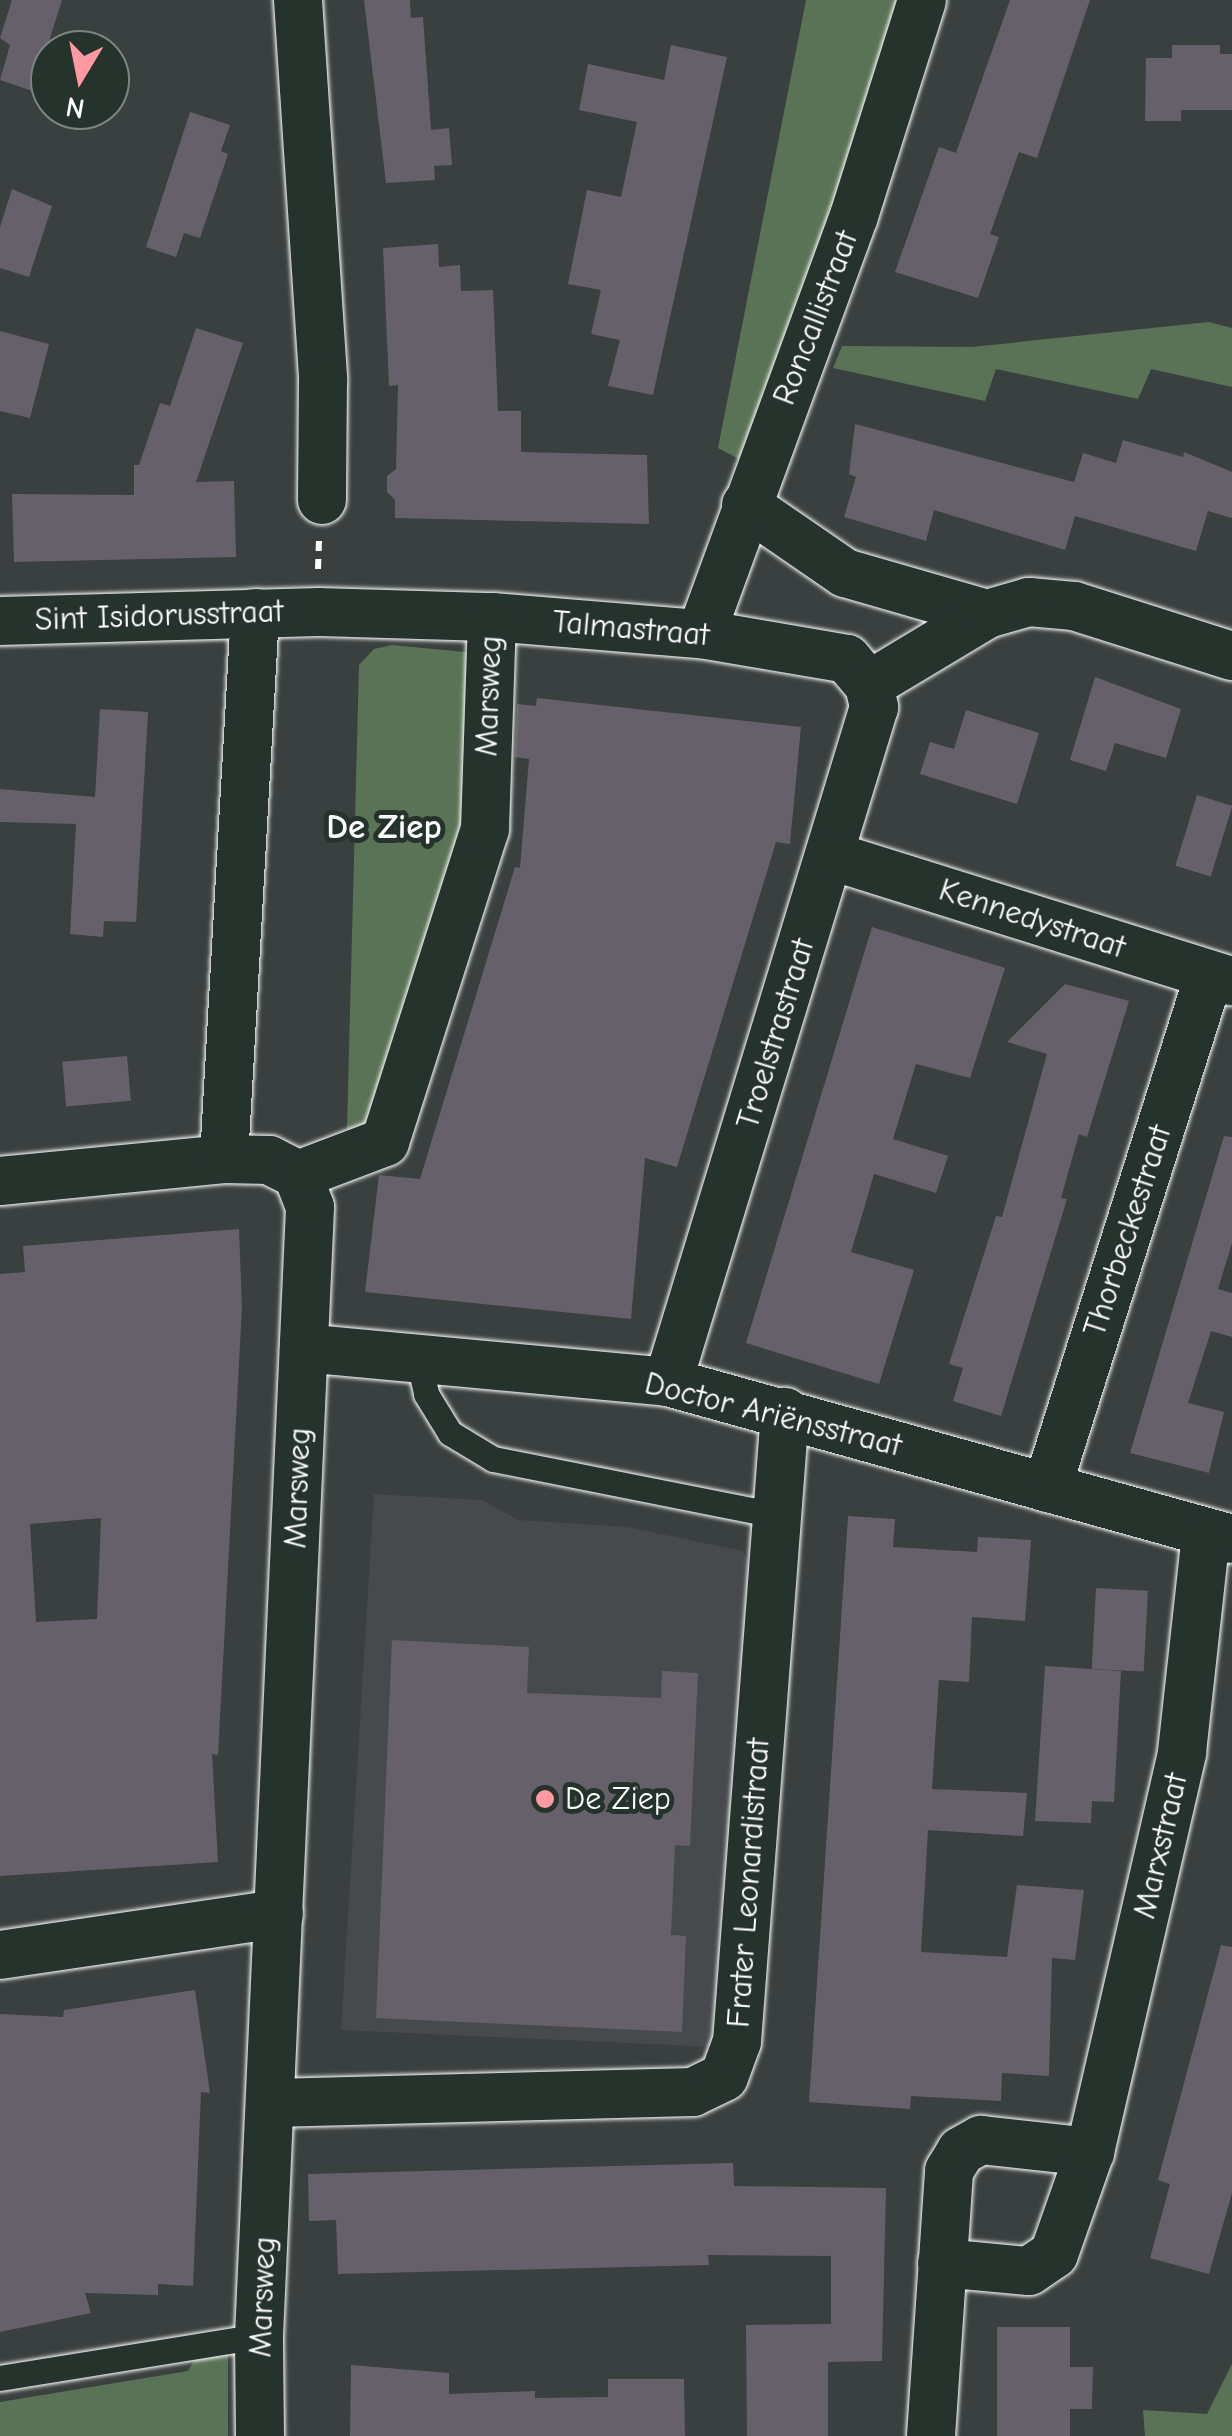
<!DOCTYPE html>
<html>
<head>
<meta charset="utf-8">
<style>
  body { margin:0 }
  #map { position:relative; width:1232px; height:2436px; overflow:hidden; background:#39403f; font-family:"Comic Neue",sans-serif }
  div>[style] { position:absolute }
  .built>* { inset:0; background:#464a4c }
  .green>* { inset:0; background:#5a7256 }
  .building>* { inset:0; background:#66606a; transform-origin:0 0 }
  .path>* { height:6px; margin-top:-3px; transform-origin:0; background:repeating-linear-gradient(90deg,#fff 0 10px,transparent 0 18px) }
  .roads { filter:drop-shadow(0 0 2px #fff) drop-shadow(0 0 2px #fff) }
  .service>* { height:25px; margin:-12.5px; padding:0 12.5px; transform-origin:12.5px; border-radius:12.5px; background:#26332d }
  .minor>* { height:48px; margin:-24px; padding:0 24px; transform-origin:24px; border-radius:24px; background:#26332d }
  .dots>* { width:28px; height:28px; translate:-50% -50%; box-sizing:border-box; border:5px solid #26332d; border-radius:50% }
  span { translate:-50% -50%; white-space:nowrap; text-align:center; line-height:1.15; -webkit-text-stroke:10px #26332d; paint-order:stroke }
  .street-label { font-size:32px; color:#fff }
  .poi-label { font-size:32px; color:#fff }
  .left { translate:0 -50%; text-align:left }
  .neighbourhood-label { font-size:35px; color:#fff; font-weight:700 }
  .north { position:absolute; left:30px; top:30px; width:100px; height:100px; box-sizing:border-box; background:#26332d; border:2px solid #7d8581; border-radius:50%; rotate:190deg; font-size:28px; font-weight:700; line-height:40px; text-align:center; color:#fff }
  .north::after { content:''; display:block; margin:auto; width:35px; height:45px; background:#ff9aa2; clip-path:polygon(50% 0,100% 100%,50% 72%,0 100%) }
</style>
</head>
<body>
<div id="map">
  <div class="built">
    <div style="clip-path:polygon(374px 1494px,482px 1500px,518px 1520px,627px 1527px,743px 1551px,751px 1567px,717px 2047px,341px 2030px)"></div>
  </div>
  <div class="green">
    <div style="clip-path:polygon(806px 0,913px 0,752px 466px,718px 448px)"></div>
    <div style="clip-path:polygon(1209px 322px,1232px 328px,1232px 387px,1151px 369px,1138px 399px,996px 369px,985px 401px,833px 368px,842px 346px,972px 347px)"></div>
    <div style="clip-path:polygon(392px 645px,486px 654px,479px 825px,356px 1152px,347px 1128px,359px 665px,374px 649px)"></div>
    <div style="clip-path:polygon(228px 2354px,228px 2436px,0 2436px,0 2402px,188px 2371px,196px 2357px)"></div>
    <div style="clip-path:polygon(1232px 2364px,1232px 2436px,1145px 2436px,1143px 2410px,1207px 2414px)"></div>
  </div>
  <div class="building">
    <div style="clip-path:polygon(12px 0,62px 0,50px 38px,50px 97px,0 80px,10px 45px,0 38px)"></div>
    <div style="clip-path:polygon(364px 0,410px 0,411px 18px,423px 17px,431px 130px,449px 128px,452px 165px,434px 166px,435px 180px,386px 183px)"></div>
    <div style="clip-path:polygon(1010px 0,1090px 0,1037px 158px,1019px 152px,990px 234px,999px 237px,978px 298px,895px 272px,939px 147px,956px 153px)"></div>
    <div style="clip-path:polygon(671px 45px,727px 57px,653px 395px,608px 386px,620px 340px,591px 334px,601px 290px,568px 284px,587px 190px,621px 197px,637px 122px,579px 110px,588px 64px,664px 80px)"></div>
    <div style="clip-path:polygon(1172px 45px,1220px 45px,1220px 54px,1232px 54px,1232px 110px,1181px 110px,1181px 121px,1145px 121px,1146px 58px,1172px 58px)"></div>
    <div style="clip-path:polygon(190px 112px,230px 125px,221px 151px,228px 154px,200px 238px,184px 233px,176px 257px,146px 247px)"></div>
    <div style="clip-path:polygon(12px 189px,52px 206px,29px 277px,0 268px,0 227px)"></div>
    <div style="clip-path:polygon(438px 244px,439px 267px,460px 265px,461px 291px,493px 290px,498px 411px,521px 411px,521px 452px,647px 455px,649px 524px,395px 518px,395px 500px,387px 492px,387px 476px,396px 469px,398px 385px,389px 386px,383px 248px)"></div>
    <div style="clip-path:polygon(196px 328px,243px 343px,196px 482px,234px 481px,236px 557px,14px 562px,12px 494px,134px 495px,134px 465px,139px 465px,160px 403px,170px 406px)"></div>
    <div style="clip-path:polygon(0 331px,49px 344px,30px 418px,0 411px)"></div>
    <div style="clip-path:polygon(855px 424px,1074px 482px,1083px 453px,1116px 463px,1123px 440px,1183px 457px,1184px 452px,1232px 472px,1232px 518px,1208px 511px,1196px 551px,1075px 516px,1065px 550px,934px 510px,926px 541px,844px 517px,856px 477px,849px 474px)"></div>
    <div style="clip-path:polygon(1095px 677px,1181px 709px,1166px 758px,1115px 743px,1106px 771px,1070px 760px)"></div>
    <div style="clip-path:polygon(537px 698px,801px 727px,790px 844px,776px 842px,677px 1167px,645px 1158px,631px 1319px,365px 1292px,379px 1175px,420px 1179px,515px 867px,520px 868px,529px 759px,515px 757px,517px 704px,536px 706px)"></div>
    <div style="clip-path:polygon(100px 709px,148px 712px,136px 922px,104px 921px,103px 937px,70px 934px,76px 824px,0 822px,0 789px,95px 797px)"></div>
    <div style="clip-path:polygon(966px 710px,1039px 733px,1017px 804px,920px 774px,930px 742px,954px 749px)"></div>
    <div style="left:1197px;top:795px;width:37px;height:74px;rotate:17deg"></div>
    <div style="clip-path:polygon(872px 927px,1005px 968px,970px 1078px,916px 1064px,893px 1139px,948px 1156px,936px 1193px,874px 1174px,863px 1212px,851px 1252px,914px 1270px,879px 1384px,746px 1343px)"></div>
    <div style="clip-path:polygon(1065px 984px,1129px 1001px,1087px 1137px,1079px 1134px,1061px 1198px,1067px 1199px,1001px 1416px,953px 1401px,963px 1368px,949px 1364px,996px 1216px,1002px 1217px,1047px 1054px,1007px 1042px)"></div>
    <div style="left:127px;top:1056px;width:45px;height:65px;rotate:85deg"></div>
    <div style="clip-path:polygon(1224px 1136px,1232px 1137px,1232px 1243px,1218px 1289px,1232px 1293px,1232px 1337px,1211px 1331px,1188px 1403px,1224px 1412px,1209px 1473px,1130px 1453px)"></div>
    <div style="clip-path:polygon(evenodd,239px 1229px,242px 1307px,218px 1755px,212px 1754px,218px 1862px,0 1876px,0 1274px,25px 1272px,23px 1246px,239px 1229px,101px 1518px,97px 1619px,36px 1622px,30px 1524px,101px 1518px)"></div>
    <div style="clip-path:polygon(848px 1516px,895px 1519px,893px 1547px,977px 1552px,978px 1537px,1031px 1540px,1025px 1621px,972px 1617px,969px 1682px,939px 1680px,932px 1789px,1027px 1793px,1023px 1836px,928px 1830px,921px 1952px,1007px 1957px,1017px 1885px,1084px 1890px,1075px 1960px,1052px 1958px,1049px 2076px,1002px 2073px,1001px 2101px,911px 2096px,910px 2109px,809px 2102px)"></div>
    <div style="left:1096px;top:1588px;width:52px;height:81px;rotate:3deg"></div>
    <div style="clip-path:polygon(392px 1640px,529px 1647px,527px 1693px,661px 1698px,662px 1671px,698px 1673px,690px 1846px,675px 1845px,671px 1935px,686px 1936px,682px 2032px,376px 2018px)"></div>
    <div style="clip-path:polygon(1045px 1666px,1121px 1671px,1114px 1802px,1092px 1801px,1091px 1823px,1035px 1821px)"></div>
    <div style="clip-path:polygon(1221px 1945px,1232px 1947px,1232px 2193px,1209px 2274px,1150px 2258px,1170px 2184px,1158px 2180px)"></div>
    <div style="clip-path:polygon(195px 1990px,210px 2093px,201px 2092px,193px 2286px,158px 2284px,158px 2295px,85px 2293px,91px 2313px,0 2332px,0 2014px,63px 2017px,64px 2010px)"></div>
    <div style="clip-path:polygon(733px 2163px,734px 2186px,886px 2188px,882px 2361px,828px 2362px,828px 2436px,747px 2436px,746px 2325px,831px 2324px,831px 2256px,708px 2255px,709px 2265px,338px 2274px,336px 2220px,309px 2221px,308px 2174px)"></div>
    <div style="clip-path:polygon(997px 2327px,1070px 2327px,1070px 2367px,1093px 2367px,1092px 2409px,1070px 2409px,1070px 2436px,997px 2436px)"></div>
    <div style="clip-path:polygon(351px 2365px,449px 2373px,449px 2394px,535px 2391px,535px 2398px,608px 2397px,608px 2379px,684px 2379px,685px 2436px,350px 2436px)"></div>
  </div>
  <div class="path">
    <div style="left:318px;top:569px;width:28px;rotate:-88deg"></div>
  </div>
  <div class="roads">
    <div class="service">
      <div style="left:418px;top:1358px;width:37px;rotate:77deg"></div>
      <div style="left:426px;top:1394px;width:46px;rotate:58.4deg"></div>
      <div style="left:450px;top:1433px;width:50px;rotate:31.2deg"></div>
      <div style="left:493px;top:1459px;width:288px;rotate:11.2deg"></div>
      <div style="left:0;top:2378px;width:262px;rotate:-9.2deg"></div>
    </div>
    <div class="minor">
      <div style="left:298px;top:0;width:382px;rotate:86.2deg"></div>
      <div style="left:323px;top:381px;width:119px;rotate:90.5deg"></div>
      <div style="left:746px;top:505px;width:120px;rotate:34.5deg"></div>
      <div style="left:845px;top:573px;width:148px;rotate:16.1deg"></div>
      <div style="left:0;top:621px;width:319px;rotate:-1.6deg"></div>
      <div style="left:319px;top:612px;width:173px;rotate:1.7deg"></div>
      <div style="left:492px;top:617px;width:210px;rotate:4.7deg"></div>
      <div style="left:701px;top:634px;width:148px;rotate:9.7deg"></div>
      <div style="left:847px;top:659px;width:34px;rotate:50deg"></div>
      <div style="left:869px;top:685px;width:23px;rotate:77deg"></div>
      <div style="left:874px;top:707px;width:706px;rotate:106.97deg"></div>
      <div style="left:701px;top:634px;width:445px;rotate:-69.9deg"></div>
      <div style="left:854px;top:216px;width:226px;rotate:-72.5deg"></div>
      <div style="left:869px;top:685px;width:138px;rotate:-31deg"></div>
      <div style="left:987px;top:614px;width:44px;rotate:-15.9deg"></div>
      <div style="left:1029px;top:602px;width:45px;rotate:5.1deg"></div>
      <div style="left:1074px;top:606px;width:166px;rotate:17.6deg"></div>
      <div style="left:832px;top:856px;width:419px;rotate:17.4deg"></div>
      <div style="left:224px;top:1159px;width:547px;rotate:-86.75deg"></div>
      <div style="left:0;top:1181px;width:225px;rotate:-5.6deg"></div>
      <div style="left:224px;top:1159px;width:45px;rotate:1.3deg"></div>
      <div style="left:269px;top:1160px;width:33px;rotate:27deg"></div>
      <div style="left:304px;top:1348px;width:366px;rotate:5.3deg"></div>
      <div style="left:668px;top:1382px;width:585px;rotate:15.56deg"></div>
      <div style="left:1047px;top:1488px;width:538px;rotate:-72.47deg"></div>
      <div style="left:0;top:1955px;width:282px;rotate:-8.4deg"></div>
      <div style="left:273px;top:2103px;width:420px;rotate:-1.5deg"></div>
      <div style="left:693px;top:2092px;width:34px;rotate:-26deg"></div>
      <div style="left:724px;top:2077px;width:37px;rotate:-70deg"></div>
      <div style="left:737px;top:2042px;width:632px;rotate:-85.64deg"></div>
      <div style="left:942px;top:2263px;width:87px;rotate:5.3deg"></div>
      <div style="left:1029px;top:2271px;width:30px;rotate:-34deg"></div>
      <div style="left:1054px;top:2254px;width:108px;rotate:-70.6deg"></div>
      <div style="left:260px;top:2436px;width:100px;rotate:-90.6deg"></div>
      <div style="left:259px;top:2336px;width:1130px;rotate:-87.41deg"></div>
      <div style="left:310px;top:1207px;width:34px;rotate:-111deg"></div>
      <div style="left:298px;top:1175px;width:93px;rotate:-20.8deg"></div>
      <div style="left:385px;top:1142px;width:329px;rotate:-72.3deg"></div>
      <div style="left:485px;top:829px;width:212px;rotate:-88.1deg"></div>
      <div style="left:931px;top:2436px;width:266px;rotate:-86.1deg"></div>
      <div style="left:949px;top:2171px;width:23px;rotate:-59deg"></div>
      <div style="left:961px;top:2151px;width:23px;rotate:-29deg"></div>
      <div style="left:981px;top:2140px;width:110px;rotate:6.3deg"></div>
      <div style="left:1090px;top:2152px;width:410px;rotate:-77deg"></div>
      <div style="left:1182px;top:1752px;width:217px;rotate:-83.7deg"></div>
    </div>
  </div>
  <div class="dots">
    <div style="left:545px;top:1799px;background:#ff9aa2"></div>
  </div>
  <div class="street-label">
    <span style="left:816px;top:318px;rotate:-69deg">Roncallistraat</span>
    <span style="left:159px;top:616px;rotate:-2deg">Sint Isidorusstraat</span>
    <span style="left:631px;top:629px;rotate:5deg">Talmastraat</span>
    <span style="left:489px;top:696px;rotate:-88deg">Marsweg</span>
    <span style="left:1032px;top:919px;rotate:18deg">Kennedystraat</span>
    <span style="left:776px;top:1034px;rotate:-73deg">Troelstrastraat</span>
    <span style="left:1128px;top:1231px;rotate:-72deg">Thorbeckestraat</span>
    <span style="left:773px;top:1415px;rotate:14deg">Doctor Ariënsstraat</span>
    <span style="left:298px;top:1488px;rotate:-88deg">Marsweg</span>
    <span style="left:1161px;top:1846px;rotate:-77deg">Marxstraat</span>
    <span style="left:749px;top:1883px;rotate:-86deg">Frater Leonardistraat</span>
    <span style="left:263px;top:2297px;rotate:-88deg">Marsweg</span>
  </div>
  <div class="poi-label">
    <span class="left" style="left:565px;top:1799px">De Ziep</span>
  </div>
  <div class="neighbourhood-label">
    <span style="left:384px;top:827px">De Ziep</span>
  </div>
  <div class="north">N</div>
</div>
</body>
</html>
